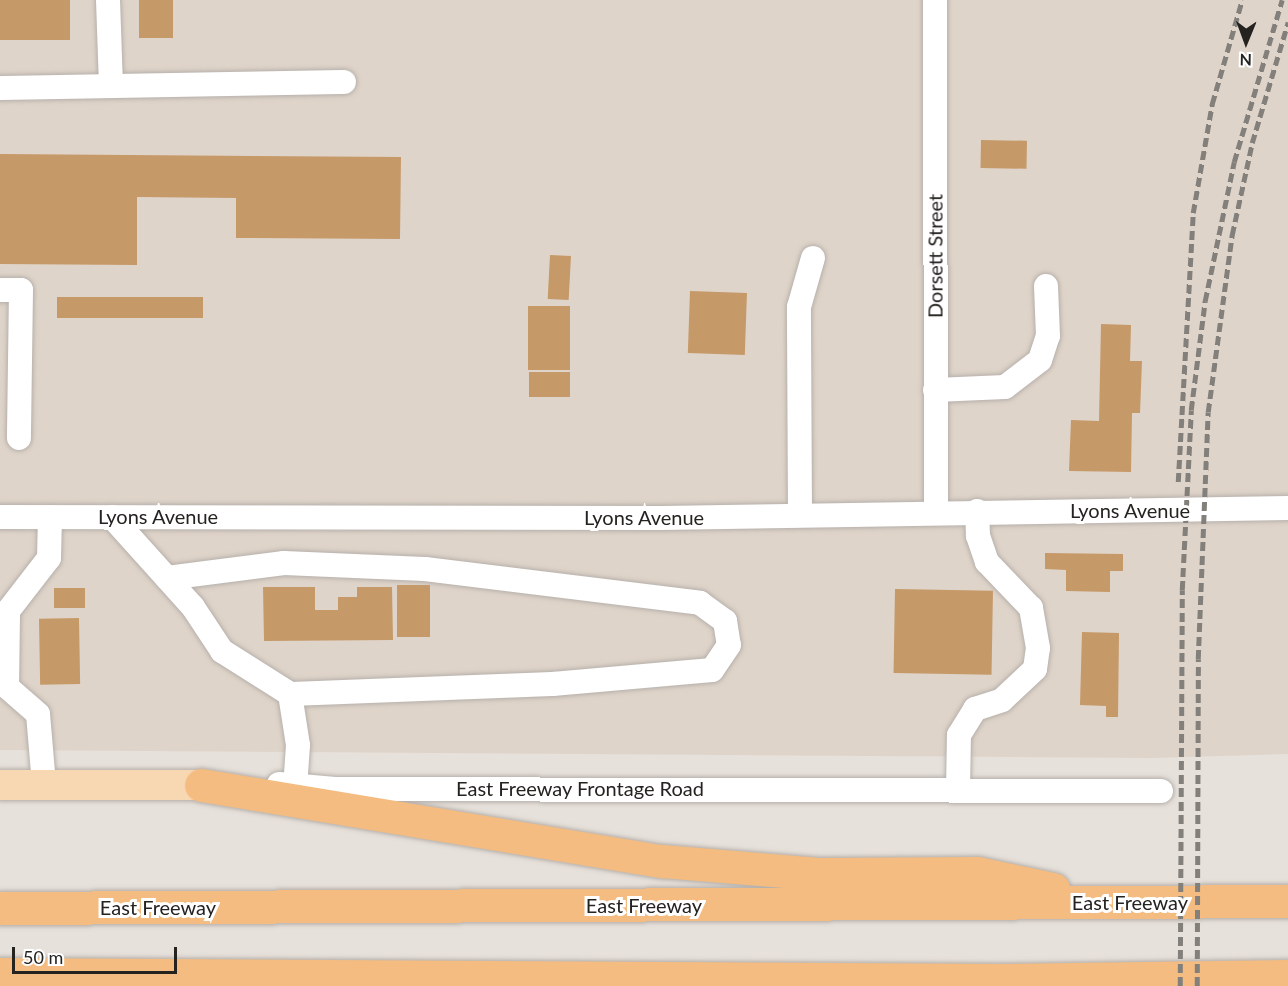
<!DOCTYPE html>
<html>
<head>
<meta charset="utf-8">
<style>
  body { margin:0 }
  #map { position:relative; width:1288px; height:986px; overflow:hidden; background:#e7e1db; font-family:Lato,sans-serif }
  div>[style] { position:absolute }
  .built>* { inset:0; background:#dfd4c9 }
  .building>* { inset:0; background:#c69969; transform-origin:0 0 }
  .roads { filter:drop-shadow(0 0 2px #b6b0ab) drop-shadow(0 0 2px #b6b0ab) }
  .minor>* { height:24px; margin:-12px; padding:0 12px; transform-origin:12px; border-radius:12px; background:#fff }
  .major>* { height:30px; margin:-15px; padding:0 15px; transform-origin:15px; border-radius:15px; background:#f8d7b3 }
  .highway>* { height:33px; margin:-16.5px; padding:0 16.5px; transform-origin:16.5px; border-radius:16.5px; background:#f4bc81 }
  .rail>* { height:4.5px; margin-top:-2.25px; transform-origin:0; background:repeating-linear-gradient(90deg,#837f7a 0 9px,transparent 0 13.5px) }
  span { translate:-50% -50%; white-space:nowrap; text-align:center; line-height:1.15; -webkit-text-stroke:6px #fff; paint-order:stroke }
  .street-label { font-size:20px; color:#252320 }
  .north { position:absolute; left:1216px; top:12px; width:60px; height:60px; -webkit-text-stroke:4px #fff; paint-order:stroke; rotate:181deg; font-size:16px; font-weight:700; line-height:24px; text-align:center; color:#252320 }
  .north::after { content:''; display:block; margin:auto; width:21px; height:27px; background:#252320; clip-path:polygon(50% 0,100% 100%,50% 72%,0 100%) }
  .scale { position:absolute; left:12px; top:947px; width:165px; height:27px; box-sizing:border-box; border:3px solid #252320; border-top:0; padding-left:8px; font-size:18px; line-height:21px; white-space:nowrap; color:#252320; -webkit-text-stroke:4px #fff; paint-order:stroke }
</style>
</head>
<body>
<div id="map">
  <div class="built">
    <div style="clip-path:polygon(0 0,1288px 0,1288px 754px,1151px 758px,0 750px)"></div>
  </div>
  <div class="building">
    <div style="left:0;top:0;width:70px;height:40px"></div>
    <div style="left:139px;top:0;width:34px;height:38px"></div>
    <div style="left:981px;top:140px;width:46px;height:28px;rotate:1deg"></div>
    <div style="clip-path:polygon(0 154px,401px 157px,400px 239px,236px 238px,236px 198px,137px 197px,137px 265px,0 264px)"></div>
    <div style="left:550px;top:255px;width:21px;height:44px;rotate:3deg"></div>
    <div style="left:690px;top:291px;width:57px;height:62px;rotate:2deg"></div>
    <div style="left:203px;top:297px;width:21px;height:146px;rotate:90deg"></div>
    <div style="left:528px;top:306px;width:42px;height:64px"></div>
    <div style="clip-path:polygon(1101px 324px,1131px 325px,1130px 361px,1142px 361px,1140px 413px,1132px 413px,1131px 472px,1069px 471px,1071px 420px,1099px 421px)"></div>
    <div style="left:529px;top:372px;width:41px;height:25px"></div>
    <div style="clip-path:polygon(1045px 553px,1123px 554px,1123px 571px,1110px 571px,1110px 592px,1066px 591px,1066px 570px,1045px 569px)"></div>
    <div style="left:397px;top:585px;width:33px;height:52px"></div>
    <div style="clip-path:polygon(263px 587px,315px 587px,315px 610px,338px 610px,338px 597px,357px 597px,357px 587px,392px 587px,393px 640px,264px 641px)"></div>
    <div style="left:54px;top:588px;width:31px;height:20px"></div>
    <div style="left:895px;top:589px;width:98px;height:84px;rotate:1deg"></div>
    <div style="left:79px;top:618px;width:66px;height:40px;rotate:89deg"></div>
    <div style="clip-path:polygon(1082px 632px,1119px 633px,1118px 717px,1106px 717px,1106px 706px,1080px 705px)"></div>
  </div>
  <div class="roads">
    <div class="minor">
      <div style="left:108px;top:0;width:86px;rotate:88deg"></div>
      <div style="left:935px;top:0;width:511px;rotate:89.89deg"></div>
      <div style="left:0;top:88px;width:344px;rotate:-1deg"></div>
      <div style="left:0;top:290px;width:21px"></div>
      <div style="left:21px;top:290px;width:148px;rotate:90.8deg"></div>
      <div style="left:935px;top:390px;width:70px;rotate:-2.5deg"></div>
      <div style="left:1005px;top:387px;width:44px;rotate:-37.6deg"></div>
      <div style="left:1040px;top:360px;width:25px;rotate:-72deg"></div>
      <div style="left:1048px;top:336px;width:50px;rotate:-92.3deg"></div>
      <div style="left:800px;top:514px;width:207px;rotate:-90.3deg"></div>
      <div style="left:799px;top:307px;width:51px;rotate:-74.1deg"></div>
      <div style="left:0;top:517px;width:661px;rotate:0.09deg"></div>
      <div style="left:661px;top:518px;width:627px;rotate:-0.91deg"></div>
      <div style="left:112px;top:517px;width:121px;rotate:48deg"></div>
      <div style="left:193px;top:607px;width:53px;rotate:56.6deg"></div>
      <div style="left:222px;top:651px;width:80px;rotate:32.3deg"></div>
      <div style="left:290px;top:694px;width:52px;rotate:81.1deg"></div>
      <div style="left:298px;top:745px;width:39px;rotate:94deg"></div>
      <div style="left:167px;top:578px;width:118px;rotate:-7.3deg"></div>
      <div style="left:284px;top:563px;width:141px;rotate:2.4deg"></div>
      <div style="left:425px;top:569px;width:277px;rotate:7deg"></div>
      <div style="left:700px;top:603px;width:31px;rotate:36deg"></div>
      <div style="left:725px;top:621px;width:24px;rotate:81deg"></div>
      <div style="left:729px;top:645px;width:30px;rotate:124deg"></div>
      <div style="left:712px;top:670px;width:160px;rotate:175deg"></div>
      <div style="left:553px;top:684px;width:263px;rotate:177.8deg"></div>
      <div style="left:44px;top:784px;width:70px;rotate:-94.9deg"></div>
      <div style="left:38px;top:714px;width:41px;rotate:-138.9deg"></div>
      <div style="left:7px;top:687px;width:76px;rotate:-89.2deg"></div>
      <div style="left:8px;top:611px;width:67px;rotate:-52.3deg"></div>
      <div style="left:49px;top:558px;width:41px;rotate:-88.6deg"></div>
      <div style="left:279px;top:784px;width:56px;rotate:5.1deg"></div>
      <div style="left:335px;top:789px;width:826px;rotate:0.14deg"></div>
      <div style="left:958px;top:790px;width:55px;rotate:-89deg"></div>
      <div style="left:959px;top:735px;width:31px;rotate:-58deg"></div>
      <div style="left:975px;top:709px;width:28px;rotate:-18deg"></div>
      <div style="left:1002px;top:700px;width:45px;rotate:-43.2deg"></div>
      <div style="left:1035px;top:669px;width:21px;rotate:-82deg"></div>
      <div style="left:1038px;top:648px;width:41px;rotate:-99.9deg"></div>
      <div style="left:1031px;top:608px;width:64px;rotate:-133.7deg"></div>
      <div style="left:987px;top:562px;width:28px;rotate:-109deg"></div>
      <div style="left:978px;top:536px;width:25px;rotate:-92deg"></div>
    </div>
    <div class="major">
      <div style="left:0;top:785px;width:201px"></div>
    </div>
    <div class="highway">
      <div style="left:201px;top:785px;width:467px;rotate:9.4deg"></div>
      <div style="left:662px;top:861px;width:160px;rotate:4.7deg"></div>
      <div style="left:821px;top:874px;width:156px;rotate:-0.4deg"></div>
      <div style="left:977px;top:873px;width:78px;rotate:11.9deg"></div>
      <div style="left:0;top:908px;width:1288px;rotate:-0.31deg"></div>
      <div style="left:0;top:974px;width:1003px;rotate:0.34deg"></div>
      <div style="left:1003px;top:980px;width:285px;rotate:-0.8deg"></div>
    </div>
  </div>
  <div class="rail">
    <div style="left:1178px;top:482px;width:269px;rotate:-86.8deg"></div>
    <div style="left:1193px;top:213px;width:111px;rotate:-80.1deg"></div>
    <div style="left:1212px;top:104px;width:108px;rotate:-73.9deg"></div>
    <div style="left:1180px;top:986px;width:396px;rotate:-89.7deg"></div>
    <div style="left:1182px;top:590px;width:180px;rotate:-87.1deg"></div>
    <div style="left:1191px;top:410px;width:110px;rotate:-82.7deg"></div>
    <div style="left:1205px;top:301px;width:142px;rotate:-78.2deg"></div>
    <div style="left:1234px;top:162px;width:169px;rotate:-73.5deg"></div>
    <div style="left:1197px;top:986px;width:327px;rotate:-89.8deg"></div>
    <div style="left:1198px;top:659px;width:247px;rotate:-87.7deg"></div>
    <div style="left:1208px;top:412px;width:179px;rotate:-82.3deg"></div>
    <div style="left:1232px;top:235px;width:94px;rotate:-77.7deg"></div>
    <div style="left:1252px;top:143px;width:126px;rotate:-73.4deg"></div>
  </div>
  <div class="street-label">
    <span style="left:935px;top:256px;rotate:-90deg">Dorsett Street</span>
    <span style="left:1130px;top:510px">Lyons Avenue</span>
    <span style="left:158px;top:516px">Lyons Avenue</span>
    <span style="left:644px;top:517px">Lyons Avenue</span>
    <span style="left:580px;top:788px">East Freeway Frontage Road</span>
    <span style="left:1130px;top:902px">East Freeway</span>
    <span style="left:644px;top:905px">East Freeway</span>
    <span style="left:158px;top:907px">East Freeway</span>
  </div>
  <div class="north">N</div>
  <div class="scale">50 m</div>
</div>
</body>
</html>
